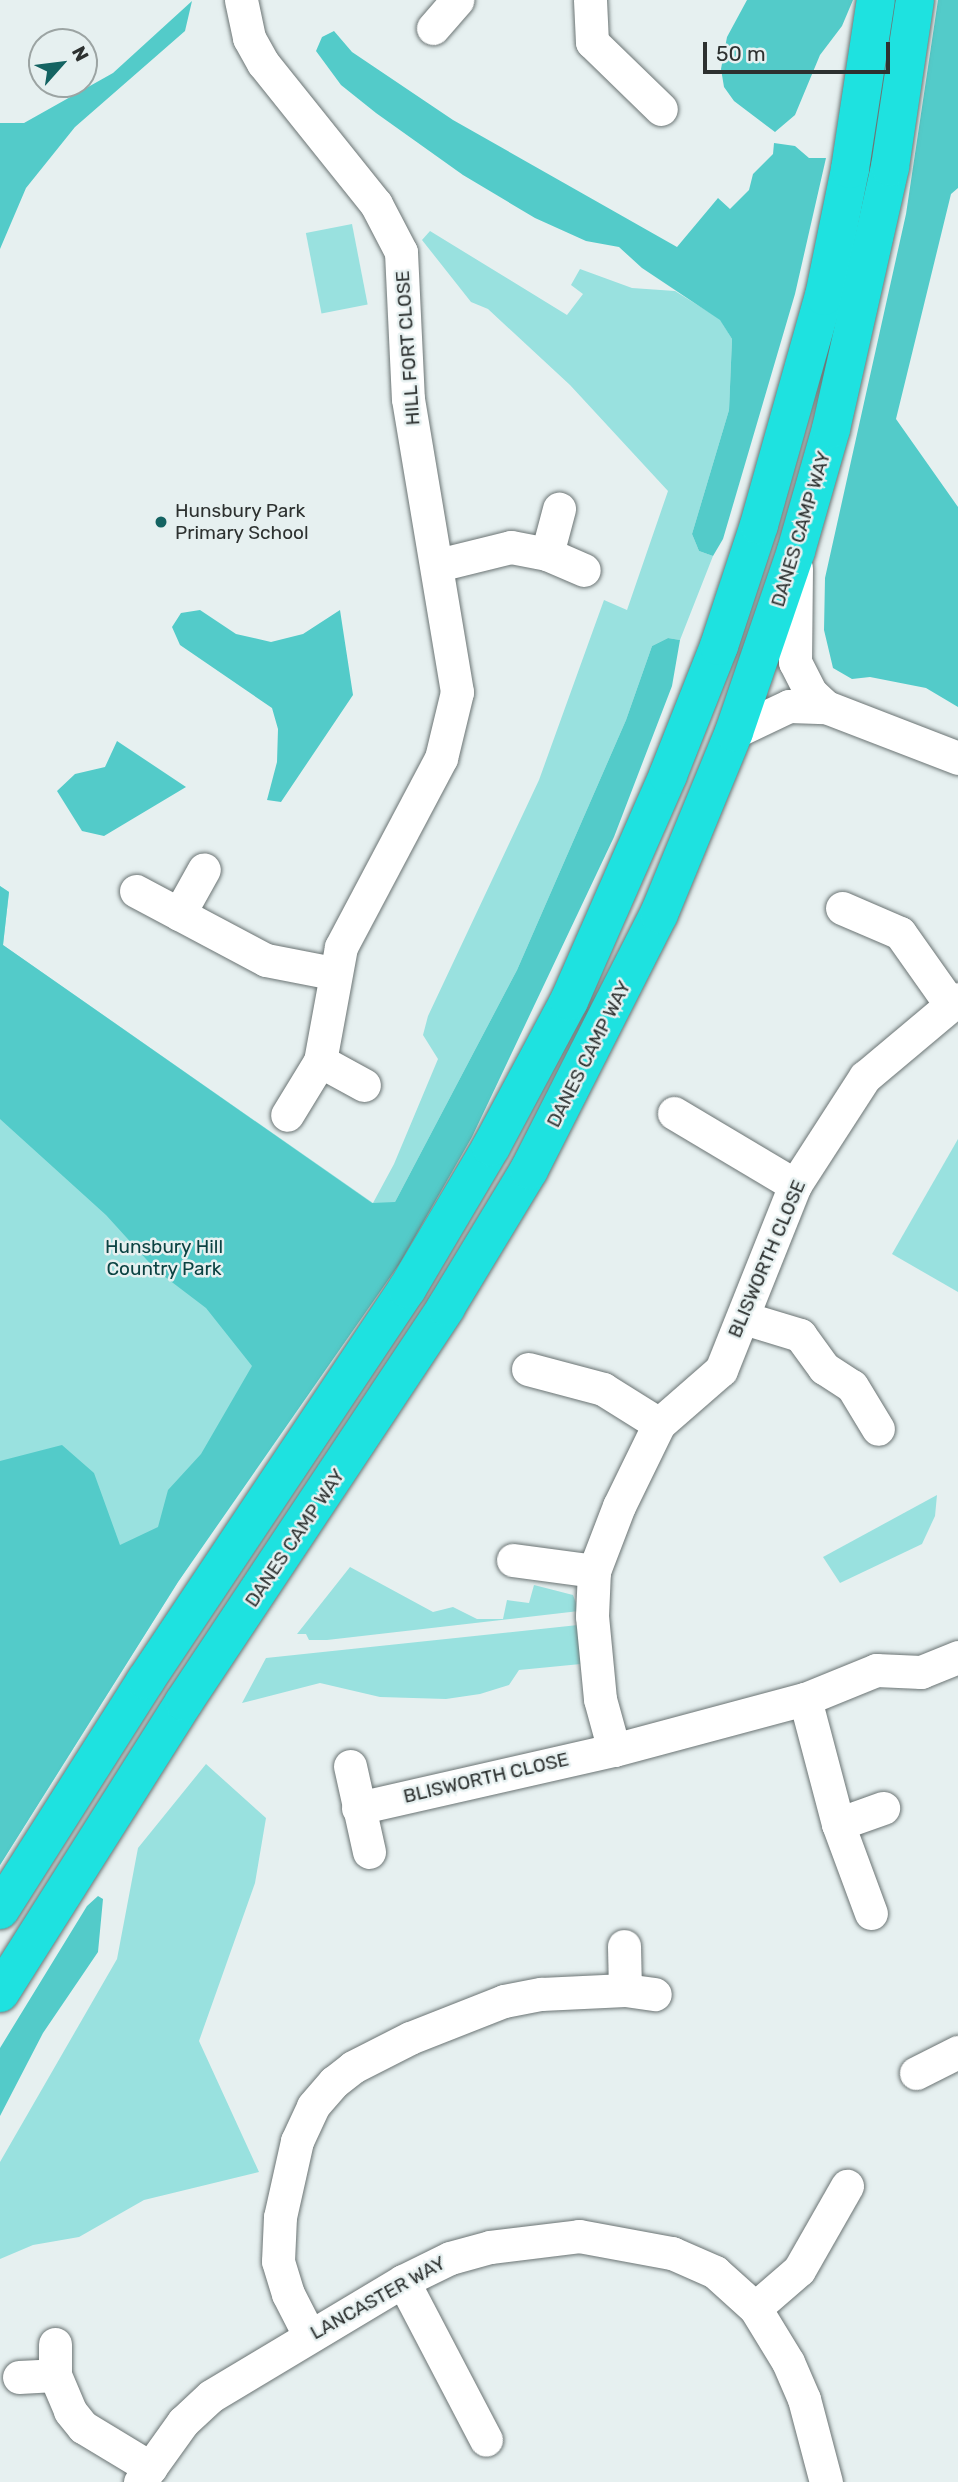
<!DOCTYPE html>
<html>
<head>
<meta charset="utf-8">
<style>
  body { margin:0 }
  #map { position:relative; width:958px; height:2482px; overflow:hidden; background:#e6f0f0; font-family:Rubik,sans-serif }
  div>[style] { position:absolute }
  .green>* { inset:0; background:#99e1df; transform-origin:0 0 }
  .forest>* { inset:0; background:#53cbc9 }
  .roads { filter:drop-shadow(0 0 2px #6b7474) drop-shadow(0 0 2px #6b7474) }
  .minor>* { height:33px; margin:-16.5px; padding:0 16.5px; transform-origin:16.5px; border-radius:16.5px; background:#fff }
  .highway>* { height:38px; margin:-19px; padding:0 19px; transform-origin:19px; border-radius:19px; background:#1ee2e0 }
  .dots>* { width:19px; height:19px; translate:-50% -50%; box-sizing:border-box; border:4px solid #e6f0f0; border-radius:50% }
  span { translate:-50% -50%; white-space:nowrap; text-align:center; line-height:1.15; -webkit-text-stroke:5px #e6f0f0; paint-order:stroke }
  .street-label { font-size:19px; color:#2d3130 }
  .poi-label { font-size:19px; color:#2d3130 }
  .left { translate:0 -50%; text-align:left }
  .park-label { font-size:19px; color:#0a4242 }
  .north { position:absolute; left:28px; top:28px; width:70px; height:70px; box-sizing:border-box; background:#e6f0f0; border:2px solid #9ca4a3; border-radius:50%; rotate:62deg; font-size:19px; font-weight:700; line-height:28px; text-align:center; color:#2d3130 }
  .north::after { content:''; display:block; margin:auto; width:24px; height:32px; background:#146362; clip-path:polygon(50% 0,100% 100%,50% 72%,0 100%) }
  .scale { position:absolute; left:703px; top:42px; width:187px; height:32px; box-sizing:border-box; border:4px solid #2d3130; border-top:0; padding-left:9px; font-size:21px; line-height:24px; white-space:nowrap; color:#2d3130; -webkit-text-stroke:5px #e6f0f0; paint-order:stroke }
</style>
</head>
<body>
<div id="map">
  <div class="green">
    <div style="left:352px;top:224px;width:82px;height:47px;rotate:79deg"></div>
    <div style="clip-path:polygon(430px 231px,567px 315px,583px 294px,571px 285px,580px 269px,632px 288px,675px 291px,720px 319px,732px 339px,729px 410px,692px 534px,699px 551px,713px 556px,680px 640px,668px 638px,652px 646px,626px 720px,517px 970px,395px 1202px,315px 1379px,178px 1582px,0 1865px,0 886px,9px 892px,3px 945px,373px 1203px,394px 1164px,438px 1059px,423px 1035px,428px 1016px,539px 780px,604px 600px,627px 610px,668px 491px,570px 385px,488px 309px,471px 302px,422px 240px)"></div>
    <div style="clip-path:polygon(958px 1139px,958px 1292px,892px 1254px)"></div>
    <div style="clip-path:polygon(937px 1495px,935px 1516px,922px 1544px,840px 1583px,823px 1557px)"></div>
    <div style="clip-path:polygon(350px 1567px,433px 1612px,453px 1607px,477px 1619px,503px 1619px,507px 1600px,529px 1603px,534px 1585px,573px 1595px,579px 1611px,327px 1640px,309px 1640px,306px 1634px,297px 1634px)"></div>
    <div style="clip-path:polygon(578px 1625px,581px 1664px,519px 1670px,509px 1685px,480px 1694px,446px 1699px,380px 1697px,320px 1683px,242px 1703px,266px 1658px)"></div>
    <div style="clip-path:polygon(206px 1764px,266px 1818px,255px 1883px,199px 2041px,259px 2172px,144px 2200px,79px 2237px,33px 2245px,0 2259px,0 2162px,117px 1959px,138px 1848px)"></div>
  </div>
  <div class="forest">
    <div style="clip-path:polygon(747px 0,853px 0,842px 26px,820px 55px,795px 115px,775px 132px,734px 101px,724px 87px,721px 69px,727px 37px)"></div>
    <div style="clip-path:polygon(938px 0,958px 0,958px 188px,951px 194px,896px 419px,958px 507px,958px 707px,926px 688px,870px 677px,852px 679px,833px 668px,824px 630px,825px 578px,906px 214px)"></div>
    <div style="clip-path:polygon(192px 1px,185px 31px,75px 127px,26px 188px,0 249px,0 123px,24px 123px,113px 73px)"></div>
    <div style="clip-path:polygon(334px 31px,352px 52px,453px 120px,677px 247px,718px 198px,730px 209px,749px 190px,753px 174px,773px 154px,774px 143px,795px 146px,809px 158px,826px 158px,795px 294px,723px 539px,713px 556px,699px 551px,692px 534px,729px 410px,732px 339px,720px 320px,642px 268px,619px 247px,586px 241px,535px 218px,463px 175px,376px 113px,341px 85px,316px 51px,322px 37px)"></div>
    <div style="clip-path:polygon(200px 610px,236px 634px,271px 642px,303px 634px,340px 610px,353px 695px,281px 802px,267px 800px,277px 762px,278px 729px,272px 708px,180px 645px,172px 627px,181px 613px)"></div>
    <div style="clip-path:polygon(668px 638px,680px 640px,672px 686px,614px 837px,472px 1137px,400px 1263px,178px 1582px,0 1865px,0 1461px,62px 1445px,94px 1473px,120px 1545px,158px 1527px,168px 1490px,201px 1454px,252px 1366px,206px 1308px,156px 1270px,106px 1215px,0 1119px,0 886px,9px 892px,3px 945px,372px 1203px,395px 1202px,517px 970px,626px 720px,652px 646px)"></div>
    <div style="clip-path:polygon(117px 741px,186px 787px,104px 836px,82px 831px,57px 791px,75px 774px,105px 767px)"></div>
    <div style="clip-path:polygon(98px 1896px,103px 1899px,98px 1952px,43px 2033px,0 2116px,0 2048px,87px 1906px)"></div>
  </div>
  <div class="roads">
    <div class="minor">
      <div style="left:241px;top:0;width:39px;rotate:78deg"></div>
      <div style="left:249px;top:38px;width:29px;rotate:61deg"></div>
      <div style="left:263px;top:63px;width:181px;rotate:51.3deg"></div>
      <div style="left:376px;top:204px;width:54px;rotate:62.5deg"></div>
      <div style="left:401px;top:252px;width:147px;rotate:87.3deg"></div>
      <div style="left:408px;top:399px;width:297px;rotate:80.5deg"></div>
      <div style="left:457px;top:692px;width:68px;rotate:103.6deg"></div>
      <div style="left:441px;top:758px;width:214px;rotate:117.9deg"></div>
      <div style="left:341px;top:947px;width:116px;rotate:100.4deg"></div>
      <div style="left:320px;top:1061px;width:63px;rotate:121.4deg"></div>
      <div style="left:590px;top:0;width:42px;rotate:87.3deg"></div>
      <div style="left:592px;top:42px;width:96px;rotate:44.2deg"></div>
      <div style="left:433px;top:28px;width:37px;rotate:-49deg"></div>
      <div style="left:547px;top:554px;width:47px;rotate:-75.1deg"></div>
      <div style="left:438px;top:565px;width:75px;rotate:-13.9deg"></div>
      <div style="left:511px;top:547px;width:37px;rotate:11deg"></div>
      <div style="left:547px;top:554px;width:40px;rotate:23.4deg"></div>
      <div style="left:796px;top:568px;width:94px;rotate:90.6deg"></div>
      <div style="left:795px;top:662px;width:34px;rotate:63deg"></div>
      <div style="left:810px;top:692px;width:22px;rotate:43deg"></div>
      <div style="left:826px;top:707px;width:142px;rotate:21.1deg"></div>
      <div style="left:734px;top:732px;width:61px;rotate:-25.3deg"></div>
      <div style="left:789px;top:706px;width:37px;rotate:2deg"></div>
      <div style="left:136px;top:891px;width:147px;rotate:28deg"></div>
      <div style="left:266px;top:960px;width:68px;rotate:11deg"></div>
      <div style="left:842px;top:908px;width:63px;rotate:23.3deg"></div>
      <div style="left:900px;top:933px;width:87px;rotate:54.8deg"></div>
      <div style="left:179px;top:914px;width:51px;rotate:-60.9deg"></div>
      <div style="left:320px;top:1061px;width:50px;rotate:28.6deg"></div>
      <div style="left:674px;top:1113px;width:141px;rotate:30.8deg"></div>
      <div style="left:744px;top:1318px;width:59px;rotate:16.9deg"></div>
      <div style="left:800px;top:1335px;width:41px;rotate:54deg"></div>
      <div style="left:824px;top:1368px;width:33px;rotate:33deg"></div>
      <div style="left:852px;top:1386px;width:50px;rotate:58.8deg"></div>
      <div style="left:528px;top:1369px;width:78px;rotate:14.9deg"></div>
      <div style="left:603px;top:1389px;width:66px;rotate:32deg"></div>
      <div style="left:513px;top:1560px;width:82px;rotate:7.7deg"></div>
      <div style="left:805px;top:1699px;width:129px;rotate:75.2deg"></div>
      <div style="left:838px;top:1824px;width:95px;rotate:69.7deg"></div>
      <div style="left:614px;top:1750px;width:53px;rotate:-105.4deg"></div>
      <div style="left:600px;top:1699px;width:83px;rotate:-95.5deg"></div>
      <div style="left:592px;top:1616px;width:45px;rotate:-87.5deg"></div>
      <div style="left:594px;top:1571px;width:70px;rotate:-69deg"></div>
      <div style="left:619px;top:1506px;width:91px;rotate:-64deg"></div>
      <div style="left:659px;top:1424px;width:82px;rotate:-41.1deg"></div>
      <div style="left:721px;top:1370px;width:199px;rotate:-68.2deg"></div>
      <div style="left:795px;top:1185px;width:129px;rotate:-57.1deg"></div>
      <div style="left:865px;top:1077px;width:121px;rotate:-40deg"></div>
      <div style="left:350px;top:1766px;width:88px;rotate:77.5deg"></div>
      <div style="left:358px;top:1808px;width:262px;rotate:-12.8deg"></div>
      <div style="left:614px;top:1750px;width:198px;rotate:-15deg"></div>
      <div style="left:805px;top:1699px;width:77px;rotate:-22.2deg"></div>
      <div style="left:876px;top:1670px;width:45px;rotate:2.5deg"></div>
      <div style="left:921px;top:1672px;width:40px;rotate:-22deg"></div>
      <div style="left:838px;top:1824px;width:48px;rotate:-19.6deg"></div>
      <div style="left:624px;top:1946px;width:44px;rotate:88.7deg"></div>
      <div style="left:916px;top:2073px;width:47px;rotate:-26.6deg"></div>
      <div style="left:403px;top:2281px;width:179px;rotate:62.4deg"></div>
      <div style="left:755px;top:2308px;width:58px;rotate:-40.8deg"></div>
      <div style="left:799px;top:2270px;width:97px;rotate:-60.3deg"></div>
      <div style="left:309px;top:2335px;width:46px;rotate:-117.1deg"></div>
      <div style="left:288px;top:2294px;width:34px;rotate:-107deg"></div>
      <div style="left:278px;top:2261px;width:44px;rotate:-87.4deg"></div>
      <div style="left:280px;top:2217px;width:78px;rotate:-77.4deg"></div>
      <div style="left:297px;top:2141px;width:38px;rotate:-65deg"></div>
      <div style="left:313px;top:2106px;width:32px;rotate:-49deg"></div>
      <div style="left:334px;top:2082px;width:24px;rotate:-38deg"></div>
      <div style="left:353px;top:2067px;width:64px;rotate:-27deg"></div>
      <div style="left:410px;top:2038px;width:101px;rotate:-21.5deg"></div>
      <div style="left:504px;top:2001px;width:38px;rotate:-11deg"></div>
      <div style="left:541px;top:1994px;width:84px;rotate:-2.7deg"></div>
      <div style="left:625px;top:1990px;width:30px;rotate:8deg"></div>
      <div style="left:55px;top:2344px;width:31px;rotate:90deg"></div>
      <div style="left:55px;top:2375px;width:39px;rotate:67deg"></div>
      <div style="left:70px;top:2411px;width:21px;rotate:51deg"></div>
      <div style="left:83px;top:2427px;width:79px;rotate:31.1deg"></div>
      <div style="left:19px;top:2377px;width:36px;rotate:-3deg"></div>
      <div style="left:140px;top:2482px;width:74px;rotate:-54.4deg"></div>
      <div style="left:183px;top:2422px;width:38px;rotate:-43deg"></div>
      <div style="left:211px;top:2396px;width:224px;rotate:-30.9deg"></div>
      <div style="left:403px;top:2281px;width:52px;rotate:-26.1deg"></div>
      <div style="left:450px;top:2258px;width:41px;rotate:-15.4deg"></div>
      <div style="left:490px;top:2247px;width:90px;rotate:-7deg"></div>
      <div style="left:579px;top:2236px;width:95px;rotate:10.4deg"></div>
      <div style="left:672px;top:2253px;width:47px;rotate:23.8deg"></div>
      <div style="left:715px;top:2272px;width:54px;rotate:42deg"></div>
      <div style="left:755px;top:2308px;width:63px;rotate:58.6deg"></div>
      <div style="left:788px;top:2362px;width:40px;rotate:66.6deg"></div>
      <div style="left:804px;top:2399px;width:86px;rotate:75.2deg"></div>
    </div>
    <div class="highway">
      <div style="left:0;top:1910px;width:272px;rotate:-57.6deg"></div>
      <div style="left:146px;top:1680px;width:470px;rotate:-56.3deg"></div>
      <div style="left:407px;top:1289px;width:165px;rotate:-59.4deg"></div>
      <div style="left:491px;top:1147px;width:166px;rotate:-61.9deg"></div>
      <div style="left:569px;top:1001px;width:247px;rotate:-66.3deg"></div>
      <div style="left:668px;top:775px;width:139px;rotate:-68.4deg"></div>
      <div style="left:719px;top:646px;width:127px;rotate:-71.7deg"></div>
      <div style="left:759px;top:525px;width:238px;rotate:-74.2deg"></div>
      <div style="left:824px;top:296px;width:130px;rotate:-78.4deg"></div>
      <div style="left:850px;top:169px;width:171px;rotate:-81.3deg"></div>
      <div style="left:0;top:1993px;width:344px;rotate:-57.7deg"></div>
      <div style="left:184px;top:1702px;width:474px;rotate:-56.4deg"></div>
      <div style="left:446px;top:1307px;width:160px;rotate:-58.8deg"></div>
      <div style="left:529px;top:1170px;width:287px;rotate:-63.1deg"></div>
      <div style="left:659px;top:914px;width:197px;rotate:-67.6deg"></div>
      <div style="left:734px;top:732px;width:191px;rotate:-71.1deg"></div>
      <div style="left:796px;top:551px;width:127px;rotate:-74deg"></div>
      <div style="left:831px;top:429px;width:269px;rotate:-77.3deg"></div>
      <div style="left:890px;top:167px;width:169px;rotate:-81.5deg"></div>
    </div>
  </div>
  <div class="dots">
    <div style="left:161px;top:522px;background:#146362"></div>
  </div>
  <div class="street-label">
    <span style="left:408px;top:348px;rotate:-94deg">HILL FORT CLOSE</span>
    <span style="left:801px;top:529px;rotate:-73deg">DANES CAMP WAY</span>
    <span style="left:589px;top:1054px;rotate:-63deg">DANES CAMP WAY</span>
    <span style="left:767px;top:1259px;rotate:-67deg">BLISWORTH CLOSE</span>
    <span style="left:295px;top:1538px;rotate:-56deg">DANES CAMP WAY</span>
    <span style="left:486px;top:1778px;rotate:-13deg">BLISWORTH CLOSE</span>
    <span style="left:378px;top:2298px;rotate:-29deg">LANCASTER WAY</span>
  </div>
  <div class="poi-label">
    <span class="left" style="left:175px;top:522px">Hunsbury Park<br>Primary School</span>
  </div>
  <div class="park-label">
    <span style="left:164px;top:1258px">Hunsbury Hill<br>Country Park</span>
  </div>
  <div class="north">N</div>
  <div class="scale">50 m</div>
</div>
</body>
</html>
